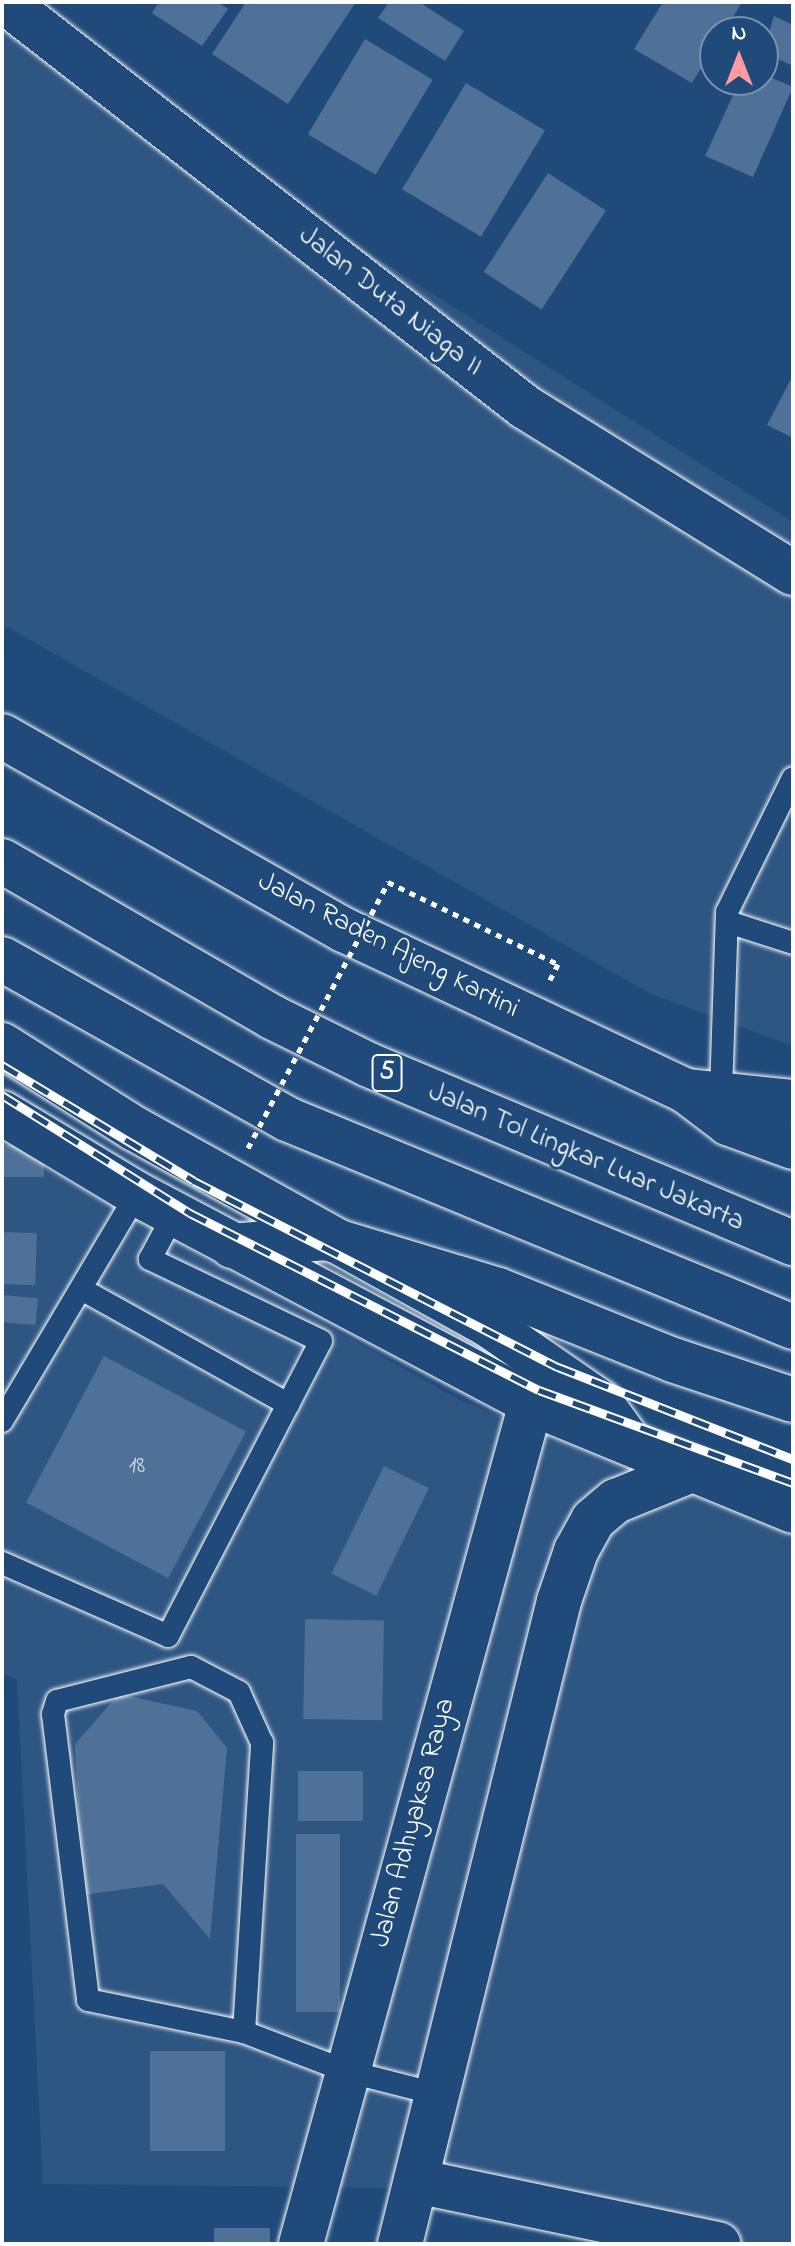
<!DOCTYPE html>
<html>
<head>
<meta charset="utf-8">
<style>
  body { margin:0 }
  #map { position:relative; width:795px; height:2246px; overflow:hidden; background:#1f4a7a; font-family:"Indie Flower",sans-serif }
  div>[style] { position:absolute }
  .built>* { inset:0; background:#2e5683 }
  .building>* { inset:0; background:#507197; transform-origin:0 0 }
  .path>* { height:5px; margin-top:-2.5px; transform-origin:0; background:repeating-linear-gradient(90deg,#fff 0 6px,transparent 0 12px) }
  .roads { filter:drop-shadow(0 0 2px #fff) drop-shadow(0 0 2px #fff) }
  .service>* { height:22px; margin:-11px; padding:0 11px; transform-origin:11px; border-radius:11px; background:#1f4a7a }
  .minor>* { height:44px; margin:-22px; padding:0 22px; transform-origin:22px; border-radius:22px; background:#1f4a7a }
  .secondary>* { height:44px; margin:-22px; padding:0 22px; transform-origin:22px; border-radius:22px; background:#1f4a7a }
  .trunk>* { height:44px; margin:-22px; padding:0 22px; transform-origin:22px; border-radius:22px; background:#1f4a7a }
  .motorway>* { height:44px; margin:-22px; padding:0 22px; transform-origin:22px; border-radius:22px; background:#1f4a7a }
  .rail>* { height:9px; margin-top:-4.5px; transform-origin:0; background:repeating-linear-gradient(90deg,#1f4a7a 0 18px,#fff 0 36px); box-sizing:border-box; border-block:2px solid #fff }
  .path-bridge>* { height:5px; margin-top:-2.5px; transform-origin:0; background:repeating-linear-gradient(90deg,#fff 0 6px,transparent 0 12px) }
  span { translate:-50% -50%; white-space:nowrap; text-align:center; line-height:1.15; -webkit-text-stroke:6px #1f4a7a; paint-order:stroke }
  .number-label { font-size:24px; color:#d3dce5 }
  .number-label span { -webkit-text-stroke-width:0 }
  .shield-label span { padding:2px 6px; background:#1f4a7a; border:2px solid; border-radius:6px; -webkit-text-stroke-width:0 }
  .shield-label { font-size:26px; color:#fff; font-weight:700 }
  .street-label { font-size:28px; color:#fff }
  .frame { position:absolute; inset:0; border:4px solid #fff; pointer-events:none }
  .north { position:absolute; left:699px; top:16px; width:80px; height:80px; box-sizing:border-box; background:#1f4a7a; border:2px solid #7992af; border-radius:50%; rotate:0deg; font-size:22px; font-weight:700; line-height:32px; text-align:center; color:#fff }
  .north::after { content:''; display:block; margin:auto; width:28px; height:36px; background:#ff9aa2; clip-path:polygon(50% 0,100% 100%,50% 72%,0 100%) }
</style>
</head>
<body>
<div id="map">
  <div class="built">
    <div style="clip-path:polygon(2px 21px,793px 522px,793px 1046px,651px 994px,2px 624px)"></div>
    <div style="clip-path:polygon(2px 1145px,462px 1401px,793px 1533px,793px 2244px,626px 2244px,410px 2188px,43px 2184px,17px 1680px,2px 1672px)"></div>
  </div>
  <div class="building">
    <div style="clip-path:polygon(159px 2px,218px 2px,228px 9px,202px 46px,152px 13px)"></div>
    <div style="clip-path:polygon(246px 2px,356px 2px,288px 104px,212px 54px)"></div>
    <div style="clip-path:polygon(389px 2px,419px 2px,464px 31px,445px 61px,378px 18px)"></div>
    <div style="clip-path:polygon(663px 2px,742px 2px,724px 32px,715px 32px,715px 46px,692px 83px,634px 49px)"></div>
    <div style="clip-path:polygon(774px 16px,793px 25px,793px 66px,763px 52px)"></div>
    <div style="left:365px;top:39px;width:79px;height:111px;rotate:31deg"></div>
    <div style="clip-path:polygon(763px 74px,793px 87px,753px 177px,705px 156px,740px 80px,763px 80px)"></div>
    <div style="left:466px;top:83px;width:92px;height:124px;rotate:31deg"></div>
    <div style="left:548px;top:173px;width:69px;height:118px;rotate:33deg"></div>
    <div style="clip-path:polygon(793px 375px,793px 438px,767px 425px)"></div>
    <div style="left:2px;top:1145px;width:42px;height:32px"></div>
    <div style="left:2px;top:1232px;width:35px;height:52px;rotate:2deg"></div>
    <div style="left:2px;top:1295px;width:36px;height:27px;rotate:5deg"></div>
    <div style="left:104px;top:1356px;width:161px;height:166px;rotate:28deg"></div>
    <div style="left:384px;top:1466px;width:50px;height:120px;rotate:26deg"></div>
    <div style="left:305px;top:1619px;width:79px;height:100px;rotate:1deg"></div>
    <div style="clip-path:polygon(119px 1694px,197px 1711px,227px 1748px,210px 1939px,163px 1884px,82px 1895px,75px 1744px)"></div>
    <div style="left:298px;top:1771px;width:65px;height:50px"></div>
    <div style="left:296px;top:1834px;width:44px;height:178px"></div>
    <div style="left:150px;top:2051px;width:75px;height:100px"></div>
    <div style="left:214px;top:2228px;width:56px;height:16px"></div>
  </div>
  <div class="path">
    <div style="left:388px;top:882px;width:189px;rotate:25.8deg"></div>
    <div style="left:558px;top:964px;width:18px;rotate:117deg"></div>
  </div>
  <div class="roads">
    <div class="service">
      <div style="left:728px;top:922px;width:68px;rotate:17.9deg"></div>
      <div style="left:721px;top:1093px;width:181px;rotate:-88.1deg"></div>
      <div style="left:727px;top:912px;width:149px;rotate:-63.8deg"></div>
      <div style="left:83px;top:1290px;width:235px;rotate:29.1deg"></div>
      <div style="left:2px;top:1421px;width:264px;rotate:-59.3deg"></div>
      <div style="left:2px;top:1563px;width:181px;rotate:23.7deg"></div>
      <div style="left:168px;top:1636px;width:332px;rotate:-62.6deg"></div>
      <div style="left:321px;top:1341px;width:190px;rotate:-154.4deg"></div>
      <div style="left:150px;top:1259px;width:51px;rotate:-61.9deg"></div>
      <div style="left:244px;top:2032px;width:290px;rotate:-86.4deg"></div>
      <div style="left:262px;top:1743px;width:56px;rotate:-114.3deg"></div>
      <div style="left:239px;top:1692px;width:54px;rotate:-152.5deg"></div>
      <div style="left:191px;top:1667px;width:138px;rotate:165.8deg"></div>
      <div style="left:57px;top:1701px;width:14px;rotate:107deg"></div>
      <div style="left:53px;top:1714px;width:288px;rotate:83deg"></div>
      <div style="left:88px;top:2000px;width:159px;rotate:11.6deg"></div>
      <div style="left:244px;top:2032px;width:109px;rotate:20.9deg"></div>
      <div style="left:346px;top:2071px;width:97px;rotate:14.3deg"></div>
    </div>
    <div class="minor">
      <div style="left:5px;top:2px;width:659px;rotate:37.91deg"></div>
      <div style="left:525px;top:407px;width:315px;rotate:31.8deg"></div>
      <div style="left:416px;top:2181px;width:309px;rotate:11.8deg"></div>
    </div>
    <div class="secondary">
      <div style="left:301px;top:2244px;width:872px;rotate:-74.7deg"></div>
      <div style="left:400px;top:2244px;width:662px;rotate:-76.11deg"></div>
      <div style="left:559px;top:1601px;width:53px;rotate:-71.2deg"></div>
      <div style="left:576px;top:1551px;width:35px;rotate:-61deg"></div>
      <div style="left:593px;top:1520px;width:30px;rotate:-40deg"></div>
      <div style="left:616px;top:1501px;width:79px;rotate:-22.3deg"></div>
    </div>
    <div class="trunk">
      <div style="left:2px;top:736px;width:393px;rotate:29.6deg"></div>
      <div style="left:344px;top:930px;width:378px;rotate:25.2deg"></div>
      <div style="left:686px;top:1091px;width:108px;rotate:5.9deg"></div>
      <div style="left:2px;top:1045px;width:157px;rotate:32.3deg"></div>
      <div style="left:135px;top:1129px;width:402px;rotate:29deg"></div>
      <div style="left:487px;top:1324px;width:139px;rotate:34.7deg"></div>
      <div style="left:601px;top:1403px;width:44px;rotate:54.2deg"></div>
      <div style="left:2px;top:1113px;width:157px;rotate:31deg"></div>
      <div style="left:137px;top:1194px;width:446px;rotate:27.9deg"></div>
      <div style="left:531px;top:1403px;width:283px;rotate:22.4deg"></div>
    </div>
    <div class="motorway">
      <div style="left:2px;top:861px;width:312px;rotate:30deg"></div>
      <div style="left:272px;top:1017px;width:108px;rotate:26.3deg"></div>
      <div style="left:369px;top:1065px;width:460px;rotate:22.8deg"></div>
      <div style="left:2px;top:959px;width:327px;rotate:29.3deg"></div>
      <div style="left:287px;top:1119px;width:547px;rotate:22.35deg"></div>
      <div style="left:686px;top:1091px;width:53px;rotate:37.3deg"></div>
      <div style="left:728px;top:1123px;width:69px;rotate:20.3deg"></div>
      <div style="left:232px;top:1246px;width:94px;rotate:-4.9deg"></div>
      <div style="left:326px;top:1238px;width:180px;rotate:16.8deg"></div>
      <div style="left:498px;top:1290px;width:188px;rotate:21.8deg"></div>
      <div style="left:673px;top:1360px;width:126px;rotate:18.4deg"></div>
    </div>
  </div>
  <div class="rail">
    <div style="left:2px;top:1065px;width:224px;rotate:31.1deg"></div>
    <div style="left:194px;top:1181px;width:409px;rotate:27.1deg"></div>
    <div style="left:558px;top:1367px;width:252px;rotate:21.4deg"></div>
    <div style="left:2px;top:1095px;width:222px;rotate:32.1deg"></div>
    <div style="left:190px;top:1213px;width:391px;rotate:26.9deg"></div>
    <div style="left:539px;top:1390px;width:270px;rotate:20.1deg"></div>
  </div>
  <div class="path-bridge">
    <div style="left:248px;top:1148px;width:301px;rotate:-62.2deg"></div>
  </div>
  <div class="number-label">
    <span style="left:137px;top:1467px">18</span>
  </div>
  <div class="shield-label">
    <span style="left:387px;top:1073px">5</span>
  </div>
  <div class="street-label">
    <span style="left:390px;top:302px;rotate:38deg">Jalan Duta Niaga II</span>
    <span style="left:388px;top:946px;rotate:27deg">Jalan Raden Ajeng Kartini</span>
    <span style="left:586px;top:1158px;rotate:23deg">Jalan Tol Lingkar Luar Jakarta</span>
    <span style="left:414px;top:1823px;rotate:-75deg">Jalan Adhyaksa Raya</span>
  </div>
  <div class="frame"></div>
  <div class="north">N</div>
</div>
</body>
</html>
